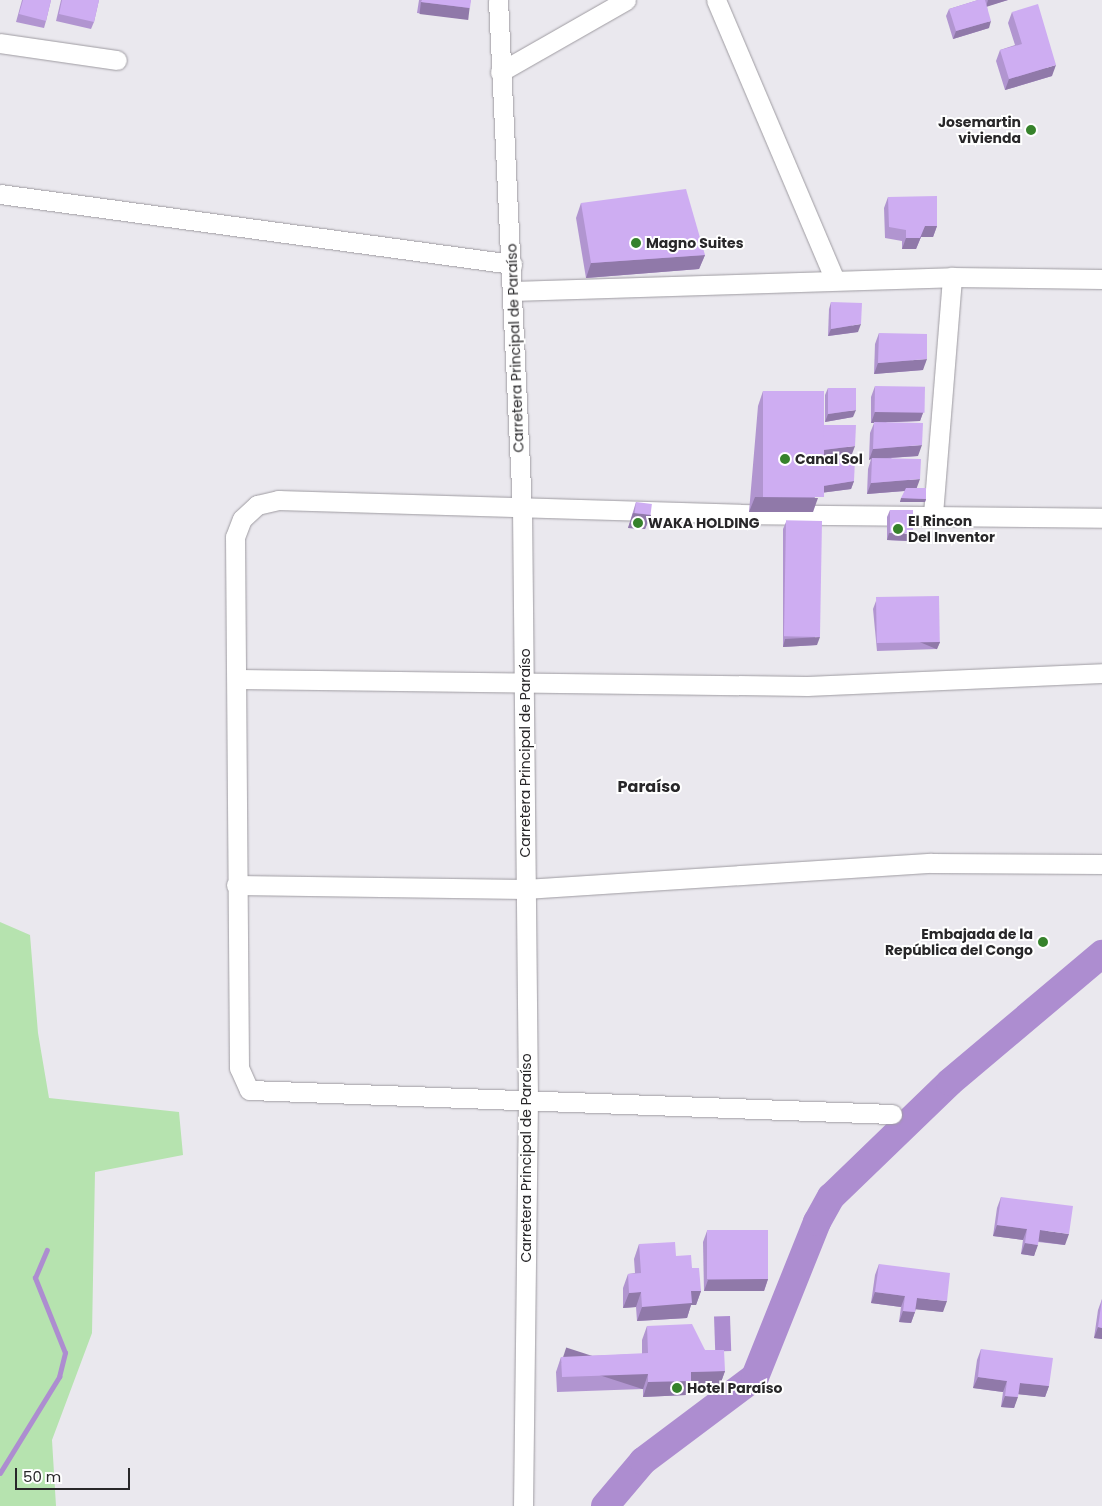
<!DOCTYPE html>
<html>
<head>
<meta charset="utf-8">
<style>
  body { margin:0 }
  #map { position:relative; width:1102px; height:1506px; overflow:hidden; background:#eae8ee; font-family:Poppins,sans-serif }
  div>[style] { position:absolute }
  .green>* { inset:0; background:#b6e3af }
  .water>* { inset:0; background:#ad8dd0; transform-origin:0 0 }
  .stream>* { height:4.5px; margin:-2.25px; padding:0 2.25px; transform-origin:2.25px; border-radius:2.25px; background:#ad8dd0 }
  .river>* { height:28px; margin:-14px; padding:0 14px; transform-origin:14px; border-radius:14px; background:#ad8dd0 }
  .roads { filter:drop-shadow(0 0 1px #9e9ba1) drop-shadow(0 0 1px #9e9ba1) }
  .minor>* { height:19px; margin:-9.5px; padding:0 9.5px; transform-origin:9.5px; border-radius:9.5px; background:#fff }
  .wall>* { inset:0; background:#b195d0 }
  .shaded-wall>* { inset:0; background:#9079a9; transform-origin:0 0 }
  .building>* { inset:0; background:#ceadf2; transform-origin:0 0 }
  .dots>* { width:14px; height:14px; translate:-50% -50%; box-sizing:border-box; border:2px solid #fff; border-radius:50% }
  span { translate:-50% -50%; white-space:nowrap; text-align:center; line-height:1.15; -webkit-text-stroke:4px #fff; paint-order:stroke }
  .poi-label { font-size:14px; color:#282729; font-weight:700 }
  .right { translate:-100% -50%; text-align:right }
  .left { translate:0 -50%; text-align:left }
  .street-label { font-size:14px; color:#282729 }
  .quarter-label { font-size:16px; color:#282729; font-weight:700 }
  .scale { position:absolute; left:15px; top:1468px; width:115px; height:22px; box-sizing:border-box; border:2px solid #282729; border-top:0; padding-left:6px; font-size:15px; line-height:18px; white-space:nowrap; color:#282729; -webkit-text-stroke:4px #fff; paint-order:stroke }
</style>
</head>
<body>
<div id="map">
  <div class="green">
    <div style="clip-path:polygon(0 922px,30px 935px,38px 1033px,49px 1098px,179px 1112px,183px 1155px,95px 1172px,92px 1333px,52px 1440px,56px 1506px,0 1506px)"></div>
  </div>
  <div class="water">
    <div style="left:730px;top:1316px;width:35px;height:16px;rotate:88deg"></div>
  </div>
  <div class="stream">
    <div style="left:0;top:1473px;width:113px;rotate:-58.4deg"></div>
    <div style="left:59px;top:1377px;width:25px;rotate:-76deg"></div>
    <div style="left:65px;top:1353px;width:81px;rotate:-111.8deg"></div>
    <div style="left:35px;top:1278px;width:30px;rotate:-67deg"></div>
  </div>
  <div class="river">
    <div style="left:605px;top:1506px;width:59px;rotate:-49.8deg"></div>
    <div style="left:643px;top:1461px;width:140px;rotate:-36.9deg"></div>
    <div style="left:755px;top:1377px;width:167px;rotate:-68.2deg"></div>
    <div style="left:817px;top:1222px;width:29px;rotate:-61deg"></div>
    <div style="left:831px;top:1197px;width:165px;rotate:-44deg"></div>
    <div style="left:950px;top:1082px;width:199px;rotate:-40.1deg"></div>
  </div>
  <div class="roads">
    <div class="minor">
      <div style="left:498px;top:0;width:509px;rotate:87.3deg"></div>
      <div style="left:522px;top:508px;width:590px;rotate:89.42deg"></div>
      <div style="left:528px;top:1098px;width:408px;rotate:90.7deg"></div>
      <div style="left:716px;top:0;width:304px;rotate:67deg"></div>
      <div style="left:0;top:43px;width:118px;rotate:8.3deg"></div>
      <div style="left:500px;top:72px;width:145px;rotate:-29.7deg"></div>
      <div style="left:0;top:194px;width:517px;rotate:7.79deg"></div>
      <div style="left:512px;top:291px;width:440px;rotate:-1.8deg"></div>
      <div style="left:952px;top:277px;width:150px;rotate:0.8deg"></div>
      <div style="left:933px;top:514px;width:238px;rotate:-85.4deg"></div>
      <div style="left:238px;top:679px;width:569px;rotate:0.7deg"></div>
      <div style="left:807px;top:686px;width:295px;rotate:-2.5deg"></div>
      <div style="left:236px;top:885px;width:289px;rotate:0.8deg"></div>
      <div style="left:525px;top:889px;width:407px;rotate:-3.7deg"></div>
      <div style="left:931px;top:863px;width:171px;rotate:0.3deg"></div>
      <div style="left:892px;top:1114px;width:643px;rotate:-177.86deg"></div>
      <div style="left:249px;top:1090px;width:24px;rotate:-114deg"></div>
      <div style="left:239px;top:1068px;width:531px;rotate:-90.43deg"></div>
      <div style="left:235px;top:537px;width:19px;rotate:-69deg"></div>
      <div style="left:242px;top:519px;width:21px;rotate:-43deg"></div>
      <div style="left:257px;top:505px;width:22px;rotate:-13deg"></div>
      <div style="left:278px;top:500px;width:462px;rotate:1.7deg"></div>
      <div style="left:740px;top:514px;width:362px;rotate:0.6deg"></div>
    </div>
  </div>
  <div class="wall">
    <div style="clip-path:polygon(22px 0,51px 0,46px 21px,44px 28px,16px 22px)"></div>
    <div style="clip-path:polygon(61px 0,99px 0,94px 22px,91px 29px,56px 21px)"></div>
    <div style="clip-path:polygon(419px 0,471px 0,466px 19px,417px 13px)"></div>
    <div style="clip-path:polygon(978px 0,1008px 0,987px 6px,989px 28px,953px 39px,946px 16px,949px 9px)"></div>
    <div style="clip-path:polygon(1012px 12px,1052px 76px,1005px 90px,996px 61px,1000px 50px,1015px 45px,1008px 23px)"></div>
    <div style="clip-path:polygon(888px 197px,937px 226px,933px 237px,921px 237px,916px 249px,902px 249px,902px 241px,885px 238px,884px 208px)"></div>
    <div style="clip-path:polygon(581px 203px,705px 255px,699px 269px,586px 278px,576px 218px)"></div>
    <div style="clip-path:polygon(831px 302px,858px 332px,828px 336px,829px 309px)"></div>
    <div style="clip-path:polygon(879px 333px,923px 370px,874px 374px,875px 344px)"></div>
    <div style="clip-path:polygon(875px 386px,924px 410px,920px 421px,886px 422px,918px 456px,891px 458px,926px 499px,925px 502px,900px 502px,905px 491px,867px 494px,868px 469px,871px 459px,869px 460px,870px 433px,874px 423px,871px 423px,871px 397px)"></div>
    <div style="clip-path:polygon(828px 388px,853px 417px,825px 422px,825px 395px)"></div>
    <div style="clip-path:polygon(763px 391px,822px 430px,824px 425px,852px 454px,820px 457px,813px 512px,749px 512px,758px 406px)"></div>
    <div style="clip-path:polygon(823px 459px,854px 481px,851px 489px,820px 493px,821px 466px)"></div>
    <div style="clip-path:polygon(636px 502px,651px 515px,645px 529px,628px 528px)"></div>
    <div style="clip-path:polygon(890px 510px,909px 541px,887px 540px,887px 517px)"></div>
    <div style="clip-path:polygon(786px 522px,817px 645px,783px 647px,783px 529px)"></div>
    <div style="clip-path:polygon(876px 601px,940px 642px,937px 649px,877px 651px,873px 609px)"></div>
    <div style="clip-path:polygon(1001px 1197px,1065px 1245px,1038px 1242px,1034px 1256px,1021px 1254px,1023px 1240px,993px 1236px,997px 1208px)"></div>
    <div style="clip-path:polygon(707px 1231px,768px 1279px,764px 1291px,704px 1291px,703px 1242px)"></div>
    <div style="clip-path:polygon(639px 1244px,676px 1256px,692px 1268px,701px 1291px,696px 1305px,691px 1305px,687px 1318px,637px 1321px,636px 1307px,623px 1308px,623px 1288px,628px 1274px,635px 1273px,634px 1259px)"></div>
    <div style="clip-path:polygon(879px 1264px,943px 1312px,916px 1309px,911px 1323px,899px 1322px,901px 1307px,871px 1303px,875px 1275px)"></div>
    <div style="clip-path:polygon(1102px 1299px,1102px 1339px,1094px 1338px,1098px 1310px)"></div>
    <div style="clip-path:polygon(647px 1326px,705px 1350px,725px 1371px,720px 1385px,689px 1387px,686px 1395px,643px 1397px,643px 1389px,557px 1392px,556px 1372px,561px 1357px,642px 1354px,642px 1340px)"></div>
    <div style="clip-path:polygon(981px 1349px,1049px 1386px,1045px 1397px,1018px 1394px,1014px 1408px,1001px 1407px,1003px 1392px,973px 1388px,977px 1360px)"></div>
  </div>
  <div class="shaded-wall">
    <div style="clip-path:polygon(988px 0,1008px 0,986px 7px)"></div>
    <div style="left:421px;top:2px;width:49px;height:12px;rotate:7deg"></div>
    <div style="clip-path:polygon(991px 21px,989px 28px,953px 39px,956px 31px)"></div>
    <div style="clip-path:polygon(1056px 65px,1052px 76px,1005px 90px,1009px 79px)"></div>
    <div style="clip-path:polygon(925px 226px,937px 226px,933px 237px,921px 237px,916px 249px,902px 249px,906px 238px)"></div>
    <div style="clip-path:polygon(705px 255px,699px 269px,586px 278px,591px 263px)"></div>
    <div style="clip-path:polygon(861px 324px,858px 332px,828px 336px,831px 329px)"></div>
    <div style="clip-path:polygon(927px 359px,923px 370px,874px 374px,878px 363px)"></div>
    <div style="clip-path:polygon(856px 410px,853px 417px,825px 422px,828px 414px)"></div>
    <div style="clip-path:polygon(924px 410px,920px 421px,871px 423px,875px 412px)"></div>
    <div style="clip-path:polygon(922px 445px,918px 456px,872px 459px,872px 458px,871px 459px,869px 460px,873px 449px)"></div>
    <div style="clip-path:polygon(855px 446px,852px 454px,820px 457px,823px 450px)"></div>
    <div style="clip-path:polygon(920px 479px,916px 490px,867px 494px,871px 483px)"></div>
    <div style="clip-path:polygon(854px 481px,851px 489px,820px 493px,823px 486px)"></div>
    <div style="clip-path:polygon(755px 497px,818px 498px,813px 512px,749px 512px)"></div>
    <div style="clip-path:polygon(901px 498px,926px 499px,925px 502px,900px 502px)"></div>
    <div style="clip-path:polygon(633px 513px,651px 515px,645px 529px,628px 528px)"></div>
    <div style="clip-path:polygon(889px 533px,911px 534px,909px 541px,887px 540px)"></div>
    <div style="clip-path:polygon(820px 637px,817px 645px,783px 647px,785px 639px)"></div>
    <div style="left:940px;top:642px;width:8px;height:60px;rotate:113deg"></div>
    <div style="clip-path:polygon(997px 1225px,1027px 1229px,1023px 1240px,993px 1236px)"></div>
    <div style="clip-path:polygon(1040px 1230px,1069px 1234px,1065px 1245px,1036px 1241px)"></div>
    <div style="clip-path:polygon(1025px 1243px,1038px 1245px,1034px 1256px,1021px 1254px)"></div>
    <div style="clip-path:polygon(768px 1279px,764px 1291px,704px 1291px,708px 1280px)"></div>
    <div style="clip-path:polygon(691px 1291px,701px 1291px,696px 1305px,691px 1305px,687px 1318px,637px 1321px,642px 1307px)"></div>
    <div style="clip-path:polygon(641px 1292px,636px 1307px,623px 1308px,629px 1293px)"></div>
    <div style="clip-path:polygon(875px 1292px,905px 1296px,901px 1307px,871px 1303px)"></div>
    <div style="clip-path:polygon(917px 1298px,947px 1301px,943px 1312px,913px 1309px)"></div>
    <div style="clip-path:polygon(903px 1311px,915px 1312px,911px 1323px,899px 1322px)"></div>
    <div style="clip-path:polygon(1098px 1327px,1102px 1328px,1102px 1339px,1094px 1338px)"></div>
    <div style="clip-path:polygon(725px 1371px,720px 1385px,689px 1387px,686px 1395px,643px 1397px,648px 1382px,691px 1372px)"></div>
    <div style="left:648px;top:1374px;width:16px;height:86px;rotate:108deg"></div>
    <div style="clip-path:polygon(978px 1377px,1007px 1381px,1003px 1392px,973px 1388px)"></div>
    <div style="clip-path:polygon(1020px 1383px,1049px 1386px,1045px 1397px,1015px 1394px)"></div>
    <div style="clip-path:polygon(1005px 1396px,1018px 1397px,1014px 1408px,1001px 1407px)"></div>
  </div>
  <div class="building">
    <div style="clip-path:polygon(23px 0,51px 0,46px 21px,19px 14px)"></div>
    <div style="clip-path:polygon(62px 0,99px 0,94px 22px,59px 14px)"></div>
    <div style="clip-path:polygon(422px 0,471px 0,470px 8px,421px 2px)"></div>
    <div style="clip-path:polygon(978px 0,985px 0,991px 21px,956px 31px,949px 9px)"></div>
    <div style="clip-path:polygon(1038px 4px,1056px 65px,1009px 79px,1000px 50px,1022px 44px,1012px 12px)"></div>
    <div style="clip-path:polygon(686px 189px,705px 255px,591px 263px,581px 203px)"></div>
    <div style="clip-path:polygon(937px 196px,937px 226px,925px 226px,920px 238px,906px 238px,906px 230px,889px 227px,888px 197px)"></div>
    <div style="clip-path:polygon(831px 302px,862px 303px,861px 324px,831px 329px)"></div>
    <div style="clip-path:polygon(879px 333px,927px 334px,927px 359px,878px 363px)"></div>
    <div style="left:875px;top:386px;width:50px;height:26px;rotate:1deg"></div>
    <div style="clip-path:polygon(828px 388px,856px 388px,856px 410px,828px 414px)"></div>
    <div style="left:763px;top:391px;width:61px;height:106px"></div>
    <div style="clip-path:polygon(874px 422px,923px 423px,922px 445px,873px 449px)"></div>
    <div style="clip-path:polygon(824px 425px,856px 425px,855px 446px,823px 450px)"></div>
    <div style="clip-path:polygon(872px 458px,921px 459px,920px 479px,871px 483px)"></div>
    <div style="clip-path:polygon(823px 459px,855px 459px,854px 481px,823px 486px)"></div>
    <div style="clip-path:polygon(906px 488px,926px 488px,926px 499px,901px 498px)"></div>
    <div style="left:636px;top:502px;width:16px;height:11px;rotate:7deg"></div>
    <div style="left:890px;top:510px;width:23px;height:23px"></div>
    <div style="left:822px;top:521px;width:116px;height:36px;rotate:91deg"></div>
    <div style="left:939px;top:596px;width:46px;height:63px;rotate:89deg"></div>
    <div style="clip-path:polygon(1001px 1197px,1073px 1206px,1069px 1234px,1040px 1230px,1038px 1245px,1025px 1243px,1027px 1229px,997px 1225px)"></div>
    <div style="left:768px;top:1230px;width:49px;height:61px;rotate:90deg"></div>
    <div style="clip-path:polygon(675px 1242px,676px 1256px,691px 1255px,692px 1268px,699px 1268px,701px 1291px,691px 1291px,692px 1303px,642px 1307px,641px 1292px,629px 1293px,628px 1274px,641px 1273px,639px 1244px)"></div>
    <div style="clip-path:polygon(879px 1264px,950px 1273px,947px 1301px,917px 1298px,915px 1312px,903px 1311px,905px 1296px,875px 1292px)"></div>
    <div style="clip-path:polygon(1102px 1299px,1102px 1328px,1098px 1327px)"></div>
    <div style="clip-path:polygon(692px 1324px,705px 1350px,724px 1350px,725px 1371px,691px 1372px,691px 1381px,648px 1382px,648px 1374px,562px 1377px,561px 1357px,648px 1353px,647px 1326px)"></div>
    <div style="clip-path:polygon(981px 1349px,1053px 1358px,1049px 1386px,1020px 1383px,1018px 1397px,1005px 1396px,1007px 1381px,978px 1377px)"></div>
  </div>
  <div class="dots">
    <div style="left:1031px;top:130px;background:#36822b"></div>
    <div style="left:636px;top:243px;background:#36822b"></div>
    <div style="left:785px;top:459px;background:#36822b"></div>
    <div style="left:638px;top:523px;background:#36822b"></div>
    <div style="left:898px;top:529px;background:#36822b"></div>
    <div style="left:1043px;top:942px;background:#36822b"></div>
    <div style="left:677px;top:1388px;background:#36822b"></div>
  </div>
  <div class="poi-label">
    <span class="right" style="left:1021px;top:130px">Josemartin<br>vivienda</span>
    <span class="left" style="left:646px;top:243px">Magno Suites</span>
    <span class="left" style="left:795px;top:459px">Canal Sol</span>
    <span class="left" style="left:908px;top:529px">El Rincon<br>Del Inventor</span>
    <span class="left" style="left:648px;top:523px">WAKA HOLDING</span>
    <span class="right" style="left:1033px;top:942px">Embajada de la<br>República del Congo</span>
    <span class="left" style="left:687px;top:1388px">Hotel Paraíso</span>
  </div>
  <div class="street-label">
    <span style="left:515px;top:348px;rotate:-92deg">Carretera Principal de Paraíso</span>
    <span style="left:525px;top:753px;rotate:-90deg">Carretera Principal de Paraíso</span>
    <span style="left:526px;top:1158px;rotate:-90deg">Carretera Principal de Paraíso</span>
  </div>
  <div class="quarter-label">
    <span style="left:649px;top:787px">Paraíso</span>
  </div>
  <div class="scale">50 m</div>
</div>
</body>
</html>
